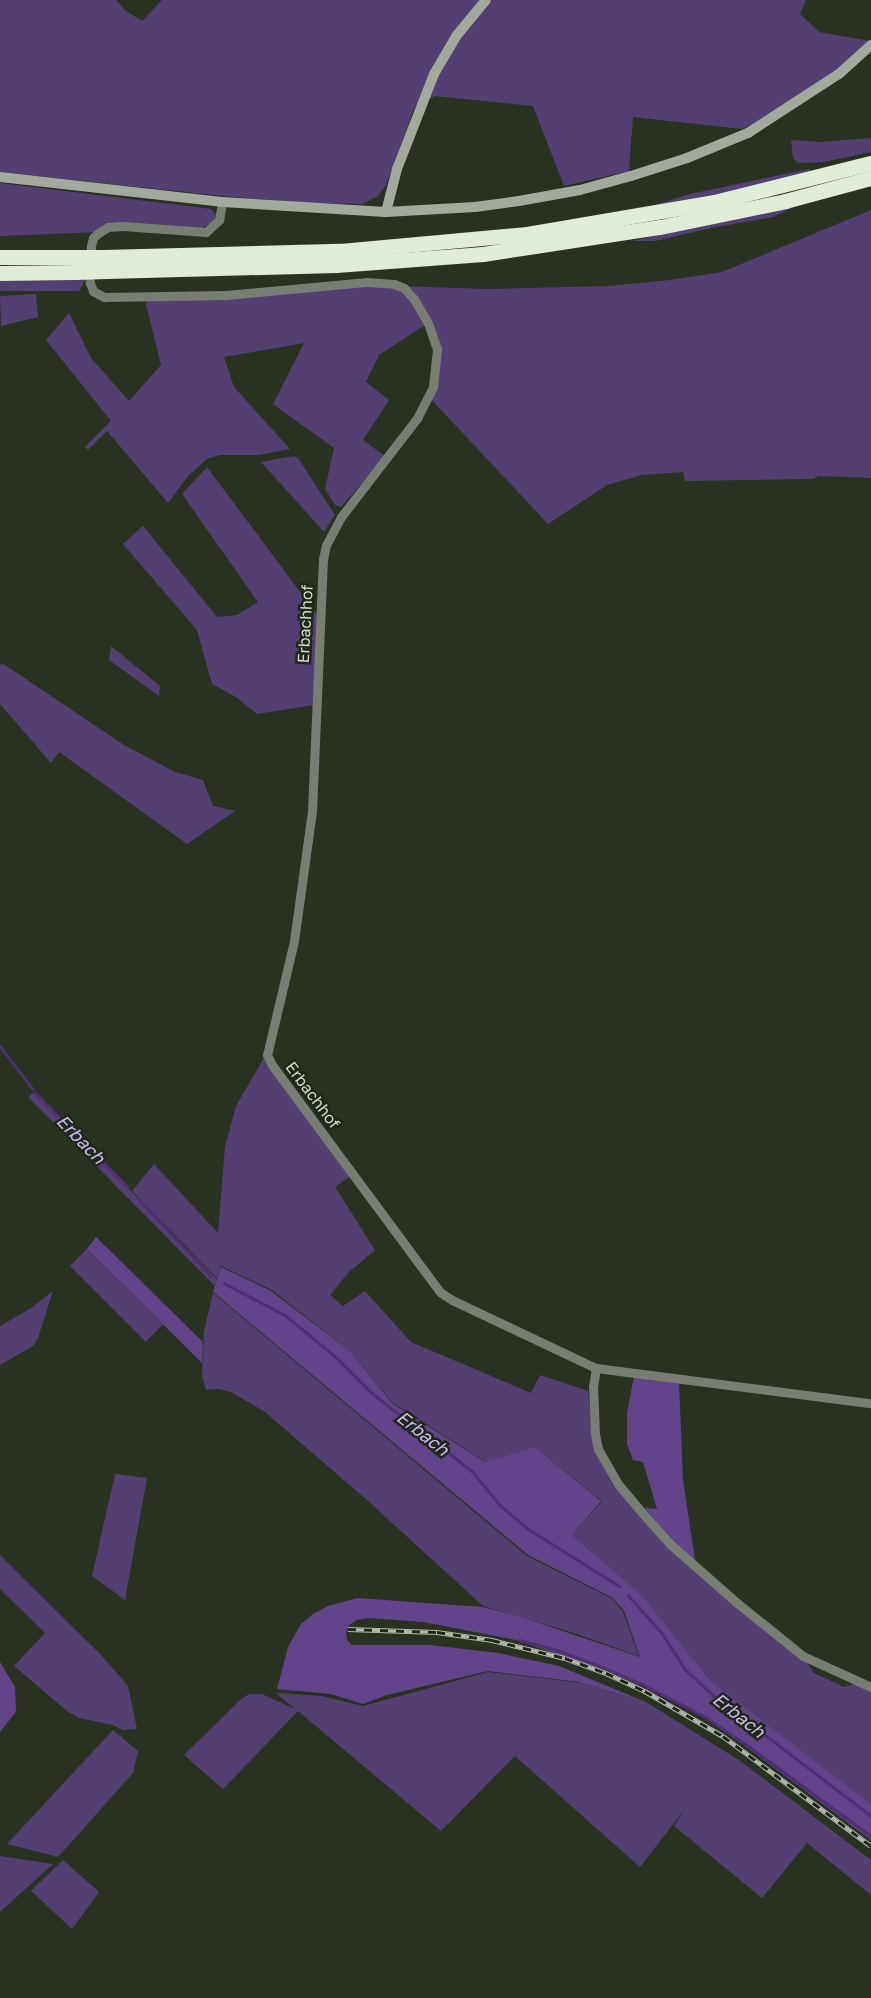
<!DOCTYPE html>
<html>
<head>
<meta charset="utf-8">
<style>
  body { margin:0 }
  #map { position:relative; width:871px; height:1998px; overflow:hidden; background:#293221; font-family:"Golos Text",sans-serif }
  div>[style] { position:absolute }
  .green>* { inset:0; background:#543f72; transform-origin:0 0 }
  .forest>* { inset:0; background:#62448a }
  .stream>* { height:2.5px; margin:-1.25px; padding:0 1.25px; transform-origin:1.25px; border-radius:1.25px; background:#4e3074 }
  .street>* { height:9px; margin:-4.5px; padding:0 4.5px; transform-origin:4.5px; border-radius:4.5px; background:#797e75 }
  .secondary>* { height:10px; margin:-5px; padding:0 5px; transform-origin:5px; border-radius:5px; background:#a3aa9d }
  .highway>* { height:15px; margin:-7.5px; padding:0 7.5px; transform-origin:7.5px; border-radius:7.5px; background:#e1ecd7 }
  .rail>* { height:4.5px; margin-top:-2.25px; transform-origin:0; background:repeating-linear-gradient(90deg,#202818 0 8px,#b1b8ac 0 16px); box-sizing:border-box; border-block:1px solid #b1b8ac }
  .highway-bridge>* { height:15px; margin:-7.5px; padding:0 7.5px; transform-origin:7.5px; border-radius:7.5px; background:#e1ecd7 }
  span { translate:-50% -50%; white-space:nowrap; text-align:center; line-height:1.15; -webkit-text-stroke:5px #202818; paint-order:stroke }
  .street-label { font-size:16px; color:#d2d8cd }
  .water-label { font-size:18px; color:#cfb8f5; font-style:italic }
</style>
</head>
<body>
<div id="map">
  <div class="green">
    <div style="clip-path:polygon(0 0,116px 0,126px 11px,142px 21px,162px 0,806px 0,800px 14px,819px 32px,870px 41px,834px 75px,762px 120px,742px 129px,633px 117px,629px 171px,564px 186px,533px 106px,435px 96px,415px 106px,386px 185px,378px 196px,362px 204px,309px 203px,223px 196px,0 172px)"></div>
    <div style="clip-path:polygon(871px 138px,871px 152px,824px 162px,798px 163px,793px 158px,791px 140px,821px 142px)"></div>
    <div style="clip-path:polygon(809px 169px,811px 170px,803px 174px,729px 192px,655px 205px,690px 194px)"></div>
    <div style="clip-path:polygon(0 183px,211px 209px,216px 215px,215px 221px,202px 228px,0 236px)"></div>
    <div style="clip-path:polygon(800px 204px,773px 217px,712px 228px,711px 225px,711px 228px,655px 241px,632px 241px)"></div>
    <div style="clip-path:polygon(871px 210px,871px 478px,819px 476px,812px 479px,685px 481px,683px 472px,642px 475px,607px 485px,548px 524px,429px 397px,437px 361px,428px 323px,379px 355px,366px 382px,389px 400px,363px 440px,385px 456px,341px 507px,335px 505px,325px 489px,334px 448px,273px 404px,304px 343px,224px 357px,234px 387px,290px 449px,259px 455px,220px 455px,207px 459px,189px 475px,168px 503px,107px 431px,88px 450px,85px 447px,111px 421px,46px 340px,69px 313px,91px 358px,129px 401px,161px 365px,145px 300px,366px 285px,487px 289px,609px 286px,670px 280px,722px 272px)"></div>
    <div style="clip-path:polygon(85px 280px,79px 291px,0 291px,0 281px)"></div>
    <div style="clip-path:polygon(36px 294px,38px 317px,1px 326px,0 296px)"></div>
    <div style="clip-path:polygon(294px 456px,298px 458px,335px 515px,324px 532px,261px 462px)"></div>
    <div style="clip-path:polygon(207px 467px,318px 616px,314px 705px,257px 714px,236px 697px,212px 684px,197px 630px,123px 544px,143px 526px,217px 617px,237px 615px,258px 602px,182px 494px)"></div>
    <div style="clip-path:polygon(111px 646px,160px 686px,159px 696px,109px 660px)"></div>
    <div style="clip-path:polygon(2px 663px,124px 745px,175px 772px,203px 780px,213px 806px,235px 811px,187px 844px,59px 752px,51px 763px,0 704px,0 666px)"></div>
    <div style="clip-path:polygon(265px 1056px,352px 1175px,335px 1187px,375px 1250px,349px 1272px,330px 1295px,343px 1306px,365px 1291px,411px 1342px,531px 1393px,540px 1375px,588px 1391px,594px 1449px,614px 1487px,806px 1661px,814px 1673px,844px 1687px,855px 1684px,871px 1691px,871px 1804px,710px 1680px,641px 1594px,572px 1535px,602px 1501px,535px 1447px,486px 1462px,393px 1403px,350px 1351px,272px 1290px,221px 1266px,217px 1278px,132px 1191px,154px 1164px,218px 1233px,225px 1147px,236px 1106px)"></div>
    <div style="clip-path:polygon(34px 1092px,217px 1279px,215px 1286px,28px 1097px)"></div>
    <div style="left:87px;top:1249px;width:107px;height:24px;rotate:45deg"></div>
    <div style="clip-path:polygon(53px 1291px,38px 1338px,33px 1346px,0 1365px,0 1326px,31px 1308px)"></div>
    <div style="clip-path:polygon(213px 1293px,527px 1556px,613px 1599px,623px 1612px,639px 1656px,574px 1633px,483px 1606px,368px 1501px,265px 1412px,233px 1393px,219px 1389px,206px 1390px,202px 1375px,204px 1331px)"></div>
    <div style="clip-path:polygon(115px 1474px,147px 1478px,125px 1600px,92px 1576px)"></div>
    <div style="clip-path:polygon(0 1555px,101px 1655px,128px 1686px,137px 1729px,123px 1730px,113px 1725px,79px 1718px,67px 1711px,14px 1666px,45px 1633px,0 1589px)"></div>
    <div style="clip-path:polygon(488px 1672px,582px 1683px,646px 1702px,739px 1760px,871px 1860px,871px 1895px,807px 1843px,762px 1898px,674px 1826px,685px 1809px,640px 1867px,515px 1756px,441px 1831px,298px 1711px,223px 1789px,184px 1755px,240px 1700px,249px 1694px,262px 1694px,295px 1709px,276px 1693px,322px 1696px,363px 1706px)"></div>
    <div style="clip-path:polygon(113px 1730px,138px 1751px,133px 1773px,58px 1857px,7px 1844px)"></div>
    <div style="clip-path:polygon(0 1856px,53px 1864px,0 1912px)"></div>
    <div style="clip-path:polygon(63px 1860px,99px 1892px,72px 1929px,31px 1891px)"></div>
  </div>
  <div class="forest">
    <div style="clip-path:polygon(96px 1237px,203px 1342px,202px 1363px,87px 1249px)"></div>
    <div style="clip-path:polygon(221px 1267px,271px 1291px,350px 1351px,393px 1404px,485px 1462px,535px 1447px,601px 1501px,572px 1535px,641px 1594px,710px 1680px,871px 1804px,871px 1840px,737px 1740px,698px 1714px,652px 1690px,605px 1670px,516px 1640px,423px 1622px,369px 1618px,357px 1620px,349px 1625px,346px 1632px,347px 1640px,352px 1645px,430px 1645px,498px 1653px,559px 1666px,646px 1702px,579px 1682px,488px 1671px,387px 1695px,363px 1704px,331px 1694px,277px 1689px,288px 1647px,301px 1624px,313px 1614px,328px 1606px,357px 1598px,483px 1607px,521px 1617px,640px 1657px,624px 1611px,613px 1598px,528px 1555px,213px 1292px)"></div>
    <div style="clip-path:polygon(634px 1376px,679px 1382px,683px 1480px,695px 1560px,673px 1542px,644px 1508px,657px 1509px,643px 1462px,633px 1460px,627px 1444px,627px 1413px)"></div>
    <div style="clip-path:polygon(0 1662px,15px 1687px,16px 1712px,0 1732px)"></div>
  </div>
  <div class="stream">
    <div style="left:0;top:1046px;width:54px;rotate:52.5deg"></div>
    <div style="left:35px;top:1093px;width:131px;rotate:45.3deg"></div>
    <div style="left:140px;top:1200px;width:103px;rotate:47deg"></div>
    <div style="left:224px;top:1283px;width:69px;rotate:27.7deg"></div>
    <div style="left:285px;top:1315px;width:66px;rotate:39.5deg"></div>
    <div style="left:336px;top:1357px;width:51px;rotate:45deg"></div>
    <div style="left:372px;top:1393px;width:127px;rotate:38deg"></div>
    <div style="left:472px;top:1471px;width:45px;rotate:50.4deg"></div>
    <div style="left:501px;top:1506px;width:34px;rotate:40deg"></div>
    <div style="left:527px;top:1528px;width:109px;rotate:32.2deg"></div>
    <div style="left:628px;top:1595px;width:51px;rotate:48.2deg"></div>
    <div style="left:662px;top:1633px;width:43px;rotate:57.4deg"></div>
    <div style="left:685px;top:1669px;width:38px;rotate:43deg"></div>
    <div style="left:713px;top:1695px;width:199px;rotate:37.4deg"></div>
    <div style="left:520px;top:1640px;width:38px;rotate:15deg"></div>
    <div style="left:557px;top:1650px;width:46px;rotate:20.4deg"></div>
    <div style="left:600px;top:1666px;width:46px;rotate:23.2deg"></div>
    <div style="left:642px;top:1684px;width:70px;rotate:27.3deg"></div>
    <div style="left:704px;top:1716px;width:52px;rotate:34deg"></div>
    <div style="left:747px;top:1745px;width:154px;rotate:36.3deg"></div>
  </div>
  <div class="street">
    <div style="left:222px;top:202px;width:18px;rotate:99deg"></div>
    <div style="left:219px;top:220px;width:18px;rotate:137deg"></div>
    <div style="left:206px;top:232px;width:84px;rotate:-175.9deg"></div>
    <div style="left:122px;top:226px;width:14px;rotate:176deg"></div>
    <div style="left:108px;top:227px;width:13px;rotate:148deg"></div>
    <div style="left:97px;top:234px;width:6px;rotate:135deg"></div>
    <div style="left:93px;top:238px;width:8px;rotate:104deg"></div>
    <div style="left:91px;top:246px;width:37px;rotate:92deg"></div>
    <div style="left:90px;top:283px;width:9px;rotate:69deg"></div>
    <div style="left:93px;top:291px;width:13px;rotate:29deg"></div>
    <div style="left:104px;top:297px;width:122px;rotate:-0.9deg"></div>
    <div style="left:226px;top:295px;width:142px;rotate:-5.3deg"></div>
    <div style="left:367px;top:282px;width:27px;rotate:4deg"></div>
    <div style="left:394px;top:284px;width:11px;rotate:22deg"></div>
    <div style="left:404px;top:288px;width:15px;rotate:48deg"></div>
    <div style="left:414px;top:299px;width:28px;rotate:60deg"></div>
    <div style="left:428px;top:323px;width:28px;rotate:71deg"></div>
    <div style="left:437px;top:349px;width:38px;rotate:96deg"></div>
    <div style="left:433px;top:387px;width:34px;rotate:117deg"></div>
    <div style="left:418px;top:417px;width:126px;rotate:127.6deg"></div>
    <div style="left:341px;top:517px;width:32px;rotate:118deg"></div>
    <div style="left:326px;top:545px;width:14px;rotate:102deg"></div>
    <div style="left:323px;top:559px;width:252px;rotate:92.5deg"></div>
    <div style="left:312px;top:811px;width:131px;rotate:97.9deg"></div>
    <div style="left:294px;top:941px;width:109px;rotate:103.3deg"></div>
    <div style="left:269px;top:1047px;width:8px;rotate:104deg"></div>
    <div style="left:267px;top:1055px;width:11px;rotate:63deg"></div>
    <div style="left:272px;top:1065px;width:282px;rotate:53.5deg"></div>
    <div style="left:440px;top:1292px;width:14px;rotate:34deg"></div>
    <div style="left:452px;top:1300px;width:159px;rotate:25.3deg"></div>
    <div style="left:596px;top:1368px;width:277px;rotate:7.3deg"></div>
    <div style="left:596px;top:1368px;width:18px;rotate:99deg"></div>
    <div style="left:593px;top:1386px;width:48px;rotate:87.6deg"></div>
    <div style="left:595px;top:1434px;width:15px;rotate:79deg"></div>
    <div style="left:598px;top:1449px;width:40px;rotate:60.3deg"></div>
    <div style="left:618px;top:1484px;width:40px;rotate:50deg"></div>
    <div style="left:644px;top:1515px;width:39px;rotate:48deg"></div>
    <div style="left:670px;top:1544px;width:88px;rotate:41.3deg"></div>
    <div style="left:736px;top:1602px;width:86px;rotate:38.9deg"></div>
    <div style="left:803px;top:1656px;width:75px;rotate:24.5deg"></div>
  </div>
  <div class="secondary">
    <div style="left:0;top:177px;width:223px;rotate:6.4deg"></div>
    <div style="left:222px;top:202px;width:164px;rotate:3.5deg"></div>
    <div style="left:386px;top:212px;width:89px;rotate:-3.2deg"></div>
    <div style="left:475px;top:207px;width:44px;rotate:-7.8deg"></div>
    <div style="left:519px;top:201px;width:62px;rotate:-10.2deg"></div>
    <div style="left:580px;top:190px;width:53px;rotate:-15.4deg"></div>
    <div style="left:631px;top:176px;width:59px;rotate:-17.8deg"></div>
    <div style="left:687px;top:158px;width:66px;rotate:-22.3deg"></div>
    <div style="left:748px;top:133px;width:108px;rotate:-33deg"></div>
    <div style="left:839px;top:74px;width:43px;rotate:-42.2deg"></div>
    <div style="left:386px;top:212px;width:44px;rotate:-75.7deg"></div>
    <div style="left:397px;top:169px;width:102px;rotate:-68.7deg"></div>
    <div style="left:434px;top:74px;width:45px;rotate:-59.5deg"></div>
    <div style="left:457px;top:35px;width:45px;rotate:-50.4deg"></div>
  </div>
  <div class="highway">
    <div style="left:0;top:257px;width:77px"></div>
    <div style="left:104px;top:257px;width:236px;rotate:-1.5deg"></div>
    <div style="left:340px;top:251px;width:188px;rotate:-5.2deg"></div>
    <div style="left:527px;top:234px;width:190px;rotate:-9.7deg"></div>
    <div style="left:714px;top:202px;width:162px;rotate:-14deg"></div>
    <div style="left:106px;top:271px;width:230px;rotate:-1.5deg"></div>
    <div style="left:336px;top:265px;width:147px;rotate:-4.3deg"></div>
    <div style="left:483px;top:254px;width:179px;rotate:-8.7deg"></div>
    <div style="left:660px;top:227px;width:128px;rotate:-11.7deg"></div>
    <div style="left:785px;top:201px;width:89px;rotate:-15deg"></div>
    <div style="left:0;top:273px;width:76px;rotate:-0.8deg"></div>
  </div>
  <div class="rail">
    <div style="left:348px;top:1629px;width:89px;rotate:1.9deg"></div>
    <div style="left:437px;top:1632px;width:56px;rotate:8.3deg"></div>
    <div style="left:492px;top:1640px;width:75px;rotate:13.9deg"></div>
    <div style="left:565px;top:1658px;width:44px;rotate:20.1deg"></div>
    <div style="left:606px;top:1673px;width:43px;rotate:24.8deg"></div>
    <div style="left:645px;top:1691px;width:90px;rotate:30deg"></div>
    <div style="left:723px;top:1736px;width:184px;rotate:36.6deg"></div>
  </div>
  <div class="highway-bridge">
    <div style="left:77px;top:257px;width:27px"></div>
    <div style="left:76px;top:272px;width:30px;rotate:-2deg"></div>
  </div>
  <div class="street-label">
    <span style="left:305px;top:624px;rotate:-87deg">Erbachhof</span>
    <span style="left:313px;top:1095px;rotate:53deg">Erbachhof</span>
  </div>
  <div class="water-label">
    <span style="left:81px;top:1139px;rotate:46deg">Erbach</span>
    <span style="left:423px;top:1433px;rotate:38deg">Erbach</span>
    <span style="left:739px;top:1715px;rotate:38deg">Erbach</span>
  </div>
</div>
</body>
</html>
